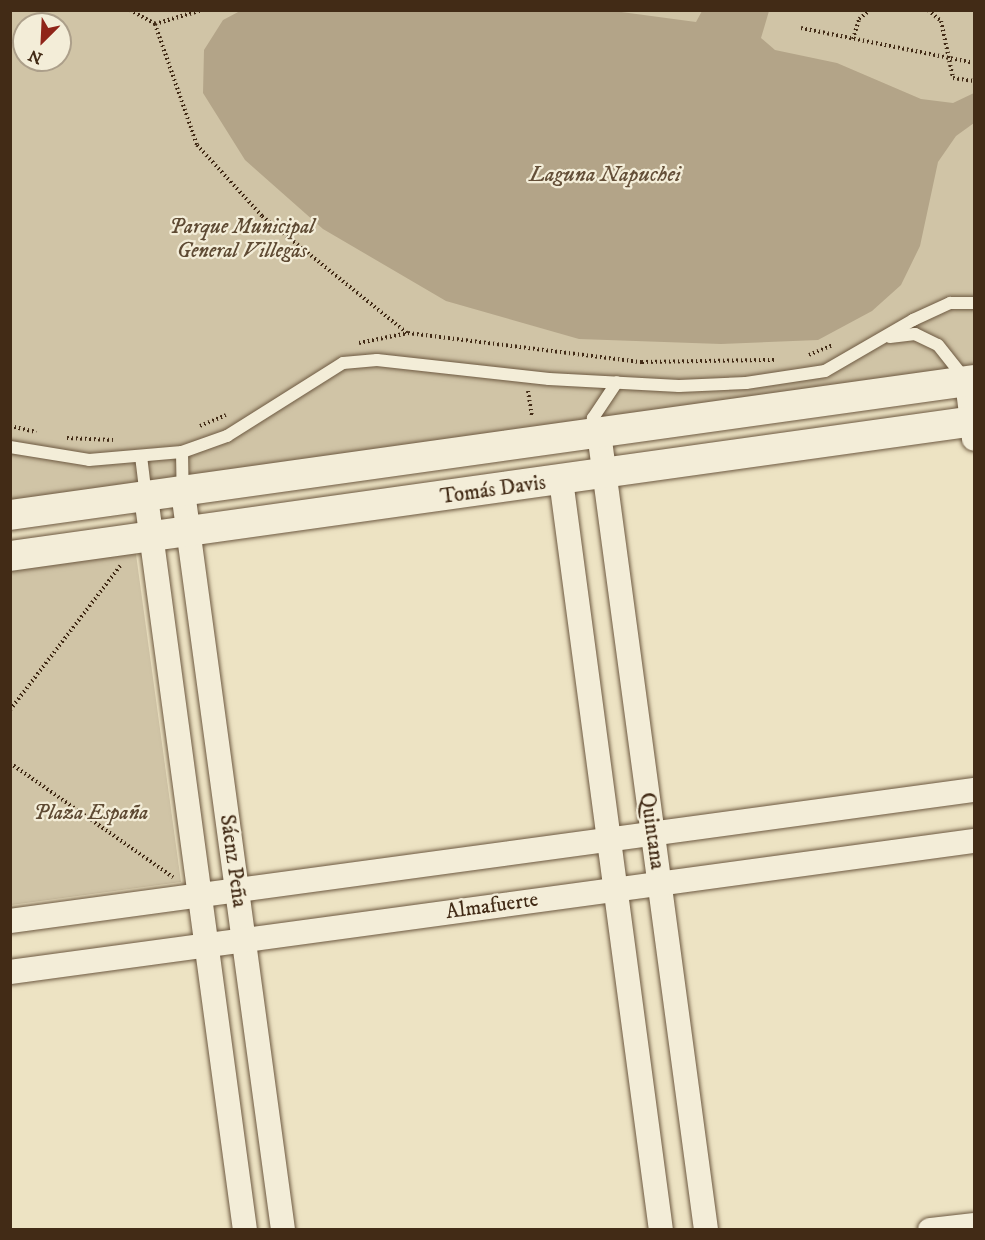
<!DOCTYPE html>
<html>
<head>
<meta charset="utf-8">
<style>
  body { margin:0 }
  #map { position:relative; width:985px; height:1240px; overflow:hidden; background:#ede3c3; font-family:"IM FELL DW Pica",serif }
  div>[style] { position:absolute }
  .green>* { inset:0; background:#d0c4a6 }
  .water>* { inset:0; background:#b3a488 }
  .path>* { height:4px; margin-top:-2px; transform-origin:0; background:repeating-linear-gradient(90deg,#422b16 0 1.5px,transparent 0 4.5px) }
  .roads { filter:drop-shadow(0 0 2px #6d5941) drop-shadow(0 0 2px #6d5941) }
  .service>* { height:12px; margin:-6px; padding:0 6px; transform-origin:6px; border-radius:6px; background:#f3edd8 }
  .minor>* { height:24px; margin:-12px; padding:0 12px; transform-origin:12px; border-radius:12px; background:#f3edd8 }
  .tertiary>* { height:30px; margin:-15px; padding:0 15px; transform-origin:15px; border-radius:15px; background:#f3edd8 }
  span { translate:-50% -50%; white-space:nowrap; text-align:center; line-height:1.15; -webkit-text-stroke:4.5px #f3edd8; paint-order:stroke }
  .park-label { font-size:21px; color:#5e4a33; font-style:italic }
  .street-label { font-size:21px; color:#422b16 }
  .water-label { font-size:22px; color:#644f38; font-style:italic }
  .frame { position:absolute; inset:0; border:12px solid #422b16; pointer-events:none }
  .north { position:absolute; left:12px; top:12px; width:60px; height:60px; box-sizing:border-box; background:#f3edd8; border:2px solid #ac9f8a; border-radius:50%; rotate:204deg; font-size:16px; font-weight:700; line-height:24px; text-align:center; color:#422b16 }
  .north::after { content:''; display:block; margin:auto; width:21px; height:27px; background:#8f2418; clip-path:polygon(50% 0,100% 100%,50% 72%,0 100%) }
</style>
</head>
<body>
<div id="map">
  <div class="green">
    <div style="clip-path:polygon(evenodd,10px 11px,974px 11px,974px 368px,11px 502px,10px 11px,24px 24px,60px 24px,60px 60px,24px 60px,24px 24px)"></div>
    <div style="clip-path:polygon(135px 547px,181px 882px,11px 905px,10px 563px)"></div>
  </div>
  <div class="water">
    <div style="clip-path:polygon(614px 11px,696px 22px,702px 11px,769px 11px,761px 38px,775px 50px,837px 63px,921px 99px,953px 103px,974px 93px,974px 123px,956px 136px,938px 162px,920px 246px,901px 285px,872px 311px,818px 340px,721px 344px,579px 339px,446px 301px,323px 229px,245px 160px,203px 93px,204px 50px,223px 20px,240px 11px)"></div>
  </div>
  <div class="path">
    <div style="left:130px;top:10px;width:29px;rotate:29deg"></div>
    <div style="left:155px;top:24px;width:49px;rotate:-16.6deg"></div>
    <div style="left:928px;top:10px;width:17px;rotate:40deg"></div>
    <div style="left:941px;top:21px;width:58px;rotate:78.1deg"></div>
    <div style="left:953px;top:78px;width:21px;rotate:8deg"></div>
    <div style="left:155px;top:24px;width:128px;rotate:70.9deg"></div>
    <div style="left:197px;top:145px;width:96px;rotate:47.5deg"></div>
    <div style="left:262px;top:216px;width:186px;rotate:38.9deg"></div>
    <div style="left:801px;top:28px;width:177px;rotate:11.4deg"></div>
    <div style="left:853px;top:39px;width:21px;rotate:-73deg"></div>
    <div style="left:859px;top:19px;width:14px;rotate:-39deg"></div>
    <div style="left:359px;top:343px;width:50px;rotate:-11.5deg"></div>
    <div style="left:408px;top:333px;width:236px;rotate:7.1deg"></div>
    <div style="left:642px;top:362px;width:133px;rotate:-0.9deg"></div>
    <div style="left:809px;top:355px;width:25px;rotate:-23deg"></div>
    <div style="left:528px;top:391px;width:25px;rotate:81deg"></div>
    <div style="left:10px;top:426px;width:27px;rotate:13deg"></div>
    <div style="left:200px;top:426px;width:28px;rotate:-23deg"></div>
    <div style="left:67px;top:438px;width:46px;rotate:2.5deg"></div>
    <div style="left:10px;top:710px;width:183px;rotate:-52.6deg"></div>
    <div style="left:10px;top:763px;width:199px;rotate:35deg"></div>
  </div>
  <div class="roads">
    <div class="service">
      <div style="left:890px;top:337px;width:25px;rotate:-7deg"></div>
      <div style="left:915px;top:334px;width:25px;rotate:26deg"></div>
      <div style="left:938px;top:345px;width:43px;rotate:51.5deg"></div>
      <div style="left:598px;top:432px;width:15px;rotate:-110deg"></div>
      <div style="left:593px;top:418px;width:43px;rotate:-56.3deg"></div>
      <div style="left:10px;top:447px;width:80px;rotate:9.3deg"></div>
      <div style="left:89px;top:460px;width:93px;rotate:-4.9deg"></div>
      <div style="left:182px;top:452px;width:48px;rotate:-19.6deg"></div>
      <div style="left:227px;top:436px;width:137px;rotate:-32.2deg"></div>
      <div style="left:343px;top:363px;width:34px;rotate:-5deg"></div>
      <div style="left:377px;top:360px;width:173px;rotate:6.3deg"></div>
      <div style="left:549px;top:379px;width:130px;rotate:3.1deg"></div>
      <div style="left:679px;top:386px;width:67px;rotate:-2.6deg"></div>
      <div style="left:746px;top:383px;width:80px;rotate:-8.6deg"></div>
      <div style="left:825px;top:371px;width:102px;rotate:-30.1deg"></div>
      <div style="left:913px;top:320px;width:41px;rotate:-24.7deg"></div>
      <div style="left:950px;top:303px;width:24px"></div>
      <div style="left:182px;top:452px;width:39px;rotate:89deg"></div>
      <div style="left:141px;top:456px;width:41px;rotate:83deg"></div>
    </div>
    <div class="minor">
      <div style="left:967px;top:381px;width:58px;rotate:83.1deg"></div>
      <div style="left:599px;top:433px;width:804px;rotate:82.35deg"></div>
      <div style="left:561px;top:480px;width:757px;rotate:82.41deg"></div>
      <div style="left:183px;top:492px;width:745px;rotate:82.28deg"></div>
      <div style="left:146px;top:497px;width:740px;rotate:82.31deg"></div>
      <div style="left:10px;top:921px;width:973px;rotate:-7.74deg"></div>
      <div style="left:10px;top:972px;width:973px;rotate:-7.74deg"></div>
      <div style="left:930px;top:1230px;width:44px;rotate:-6.5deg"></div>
    </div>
    <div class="tertiary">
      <div style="left:10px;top:515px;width:973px;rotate:-7.97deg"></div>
      <div style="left:10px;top:556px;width:973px;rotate:-7.97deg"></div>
    </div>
  </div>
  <div class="park-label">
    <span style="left:242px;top:239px">Parque Municipal<br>General Villegas</span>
    <span style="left:91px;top:813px">Plaza España</span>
  </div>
  <div class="street-label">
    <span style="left:493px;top:490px;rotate:-8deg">Tomás Davis</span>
    <span style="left:652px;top:831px;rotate:82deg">Quintana</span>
    <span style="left:233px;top:861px;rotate:82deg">Sáenz Peña</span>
    <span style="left:492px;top:906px;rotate:-8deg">Almafuerte</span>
  </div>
  <div class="water-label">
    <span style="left:605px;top:175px">Laguna Napuchei</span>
  </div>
  <div class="frame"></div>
  <div class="north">N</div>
</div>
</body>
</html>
